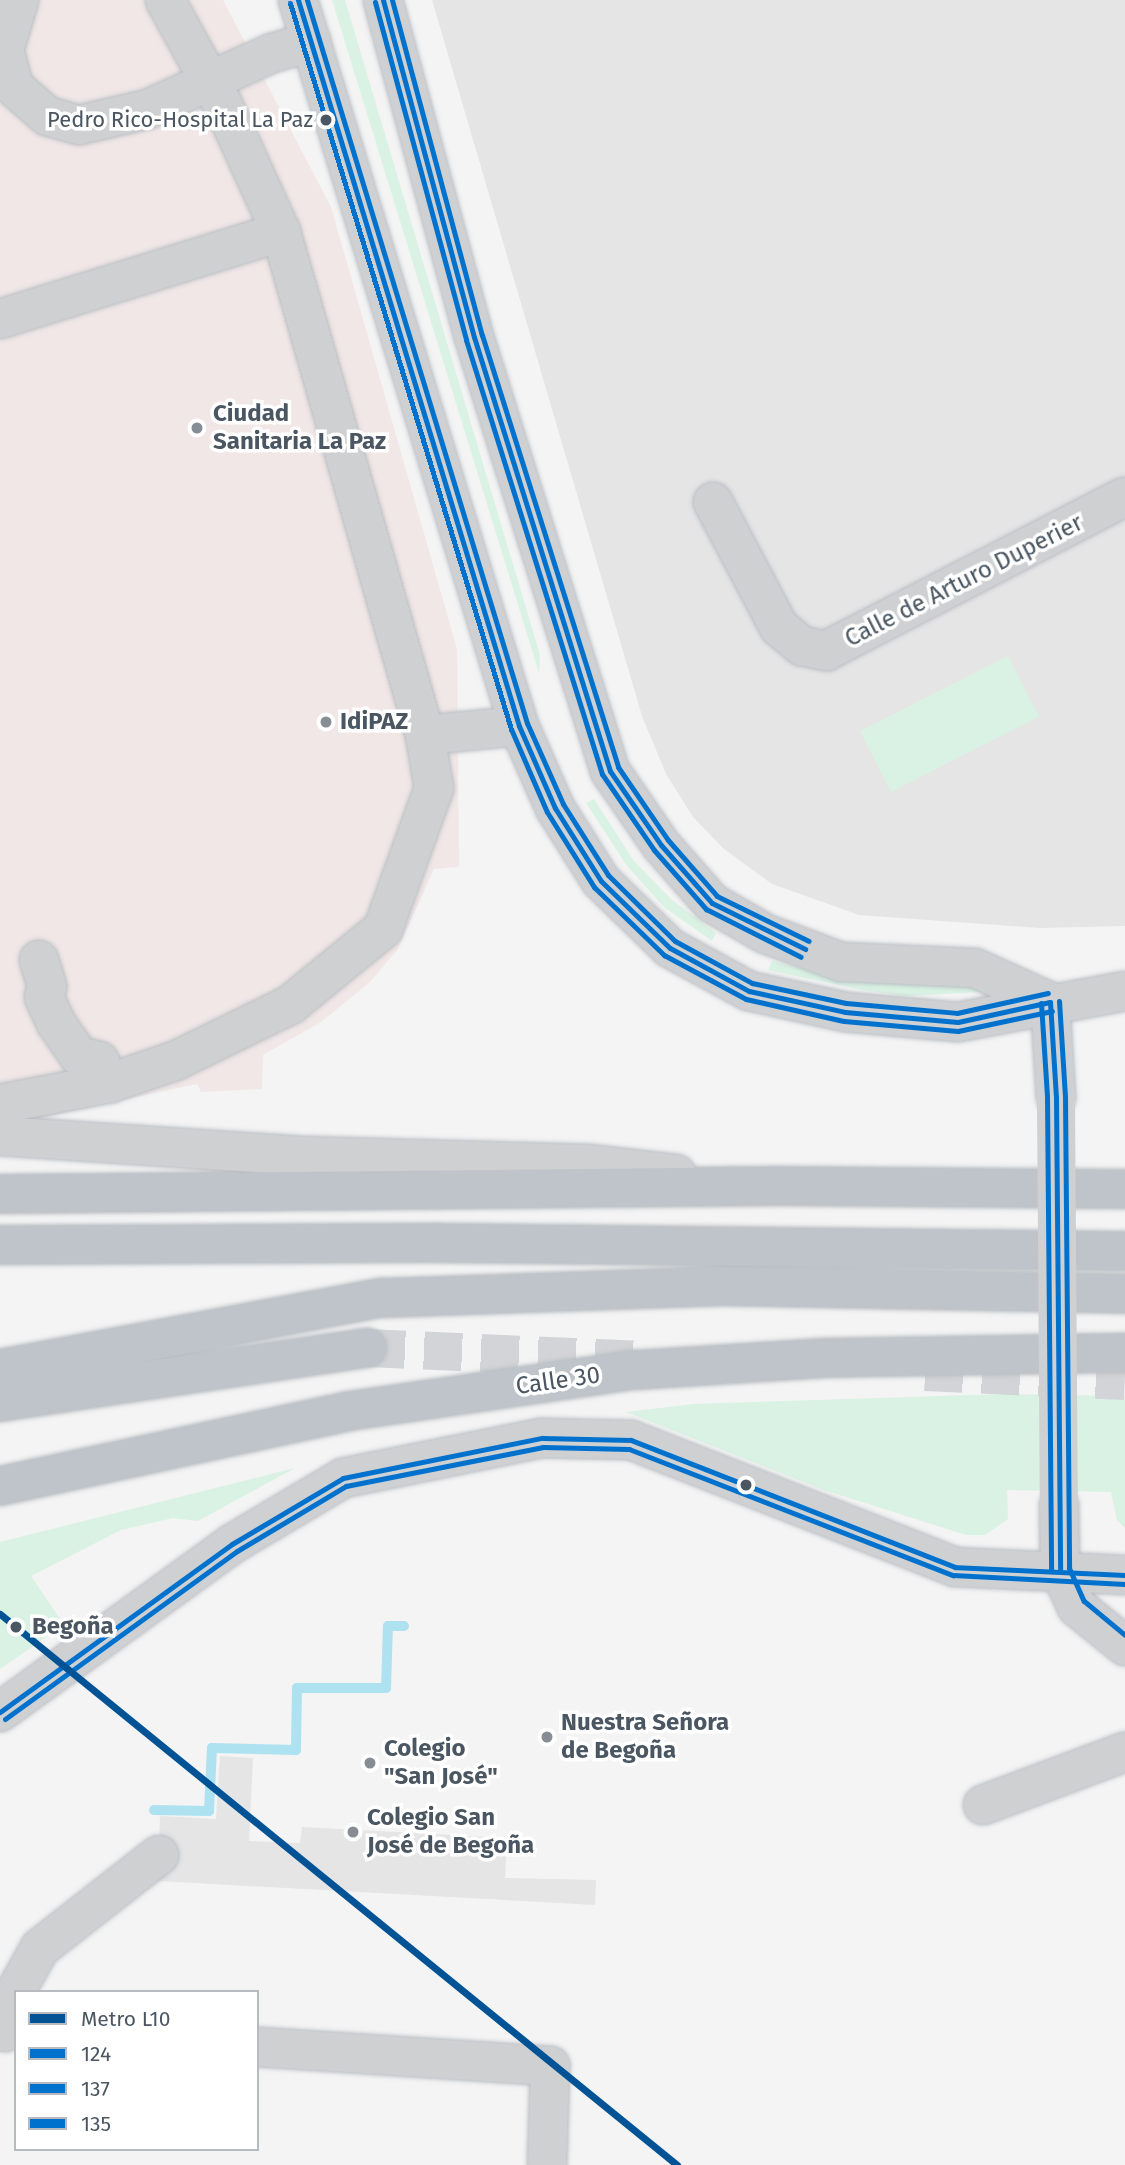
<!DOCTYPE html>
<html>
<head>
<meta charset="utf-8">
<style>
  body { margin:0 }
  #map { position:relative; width:1125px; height:2165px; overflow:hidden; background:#f4f4f4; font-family:"Fira Sans",sans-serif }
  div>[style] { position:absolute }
  .education>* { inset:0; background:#e6e5e6 }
  .medical>* { inset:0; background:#f1e7e6 }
  .green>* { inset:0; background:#d9f2e3; transform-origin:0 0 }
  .stream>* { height:10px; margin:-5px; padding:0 5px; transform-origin:5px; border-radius:5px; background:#aee2f0 }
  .highway-tunnel>* { height:38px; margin-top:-19px; transform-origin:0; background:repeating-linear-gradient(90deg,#d2d4d7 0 38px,transparent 0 57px) }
  .roads { filter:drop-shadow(0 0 2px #b9bec3) drop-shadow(0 0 2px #b9bec3) }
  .minor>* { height:38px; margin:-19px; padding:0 19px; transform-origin:19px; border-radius:19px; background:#ced0d2 }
  .highway>* { height:38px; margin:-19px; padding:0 19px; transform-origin:19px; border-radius:19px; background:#bec4c9 }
  .minor-bridge>* { height:38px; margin:-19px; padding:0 19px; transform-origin:19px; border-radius:19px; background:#ced0d2 }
  .bus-1>* { height:5px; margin:-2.5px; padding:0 2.5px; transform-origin:2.5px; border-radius:2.5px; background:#0072ce }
  .bus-2>* { height:5px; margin:-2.5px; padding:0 2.5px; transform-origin:2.5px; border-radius:2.5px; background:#0072ce }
  .bus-3>* { height:5px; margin:-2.5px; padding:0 2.5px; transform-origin:2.5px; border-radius:2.5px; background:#0072ce }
  .metro-1>* { height:7px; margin:-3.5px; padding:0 3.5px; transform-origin:3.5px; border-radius:3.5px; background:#015396 }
  .dots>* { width:19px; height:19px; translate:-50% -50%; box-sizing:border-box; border:4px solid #fff; border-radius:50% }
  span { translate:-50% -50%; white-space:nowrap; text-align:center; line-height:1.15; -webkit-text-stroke:7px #fff; paint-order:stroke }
  .bus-label { font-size:22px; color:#4a5661 }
  .right { translate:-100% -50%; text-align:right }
  .poi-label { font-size:24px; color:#4a5661; font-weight:700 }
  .left { translate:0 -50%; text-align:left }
  .street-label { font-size:24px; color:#4a5661 }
  .stop-label { font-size:24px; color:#4a5661; font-weight:700 }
  .legend { position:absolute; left:14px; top:1990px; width:245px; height:161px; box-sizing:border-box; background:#fff; border:2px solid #b7bbc0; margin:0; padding:9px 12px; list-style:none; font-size:21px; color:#4a5661 }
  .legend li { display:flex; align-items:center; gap:14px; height:35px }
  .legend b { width:35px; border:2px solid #b7bbc0 }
</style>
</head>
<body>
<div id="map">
  <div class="education">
    <div style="clip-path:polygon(432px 0,1125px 0,1125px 926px,1039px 928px,859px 915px,772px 884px,724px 849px,693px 817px,666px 774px,642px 716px)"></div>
    <div style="clip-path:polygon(220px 1756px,253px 1758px,249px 1841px,300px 1843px,302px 1827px,507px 1838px,505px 1878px,596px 1880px,595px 1905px,158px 1881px,160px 1816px,216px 1819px)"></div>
  </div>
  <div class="medical">
    <div style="clip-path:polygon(0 0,223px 0,331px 207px,457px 649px,459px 867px,434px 869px,398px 949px,369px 983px,321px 1022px,263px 1055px,262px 1089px,201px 1092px,197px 1084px,0 1127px)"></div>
  </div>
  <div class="green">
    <div style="clip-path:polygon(332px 0,345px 0,540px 655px,539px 673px)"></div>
    <div style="left:1008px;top:656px;width:68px;height:166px;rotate:63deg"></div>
    <div style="clip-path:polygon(594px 799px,634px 861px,672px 900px,716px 933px,712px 941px,664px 907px,627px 866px,586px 803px)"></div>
    <div style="clip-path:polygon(772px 961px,838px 978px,977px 987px,982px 992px,906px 996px,862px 990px,768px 970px)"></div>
    <div style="clip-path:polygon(1004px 1394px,1125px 1396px,1125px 1528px,1117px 1520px,1111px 1492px,1007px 1490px,1008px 1519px,985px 1535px,966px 1535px,824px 1490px,626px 1412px,694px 1404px)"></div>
    <div style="clip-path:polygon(295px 1468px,198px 1521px,173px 1518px,121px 1530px,31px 1576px,64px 1625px,0 1669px,0 1542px)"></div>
  </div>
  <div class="stream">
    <div style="left:154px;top:1810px;width:55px;rotate:1deg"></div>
    <div style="left:209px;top:1811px;width:63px;rotate:-87.3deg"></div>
    <div style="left:212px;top:1748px;width:84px;rotate:1.4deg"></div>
    <div style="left:296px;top:1750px;width:62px;rotate:-89.1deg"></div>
    <div style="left:297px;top:1688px;width:89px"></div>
    <div style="left:386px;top:1688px;width:62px;rotate:-88.2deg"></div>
    <div style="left:388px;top:1626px;width:16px"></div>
  </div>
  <div class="highway-tunnel">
    <div style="left:367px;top:1348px;width:271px;rotate:2.5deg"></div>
    <div style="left:925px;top:1372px;width:200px;rotate:2.6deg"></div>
  </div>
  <div class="roads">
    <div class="minor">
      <div style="left:19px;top:0;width:52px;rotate:106.7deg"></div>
      <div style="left:4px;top:50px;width:38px;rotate:75deg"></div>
      <div style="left:14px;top:87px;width:44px;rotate:41.3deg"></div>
      <div style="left:47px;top:116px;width:33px;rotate:16deg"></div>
      <div style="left:79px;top:125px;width:71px;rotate:-13.1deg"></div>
      <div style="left:148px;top:109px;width:136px;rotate:-24.3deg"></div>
      <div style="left:272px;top:53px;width:41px;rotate:-15.8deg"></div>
      <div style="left:165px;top:0;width:120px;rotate:61.1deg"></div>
      <div style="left:223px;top:105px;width:140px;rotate:65.5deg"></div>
      <div style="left:281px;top:232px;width:523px;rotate:74.02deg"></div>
      <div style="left:425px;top:735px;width:94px;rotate:-5.5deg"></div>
      <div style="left:298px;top:0;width:759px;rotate:73.07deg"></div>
      <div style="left:519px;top:726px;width:90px;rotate:66.3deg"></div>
      <div style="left:555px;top:808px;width:86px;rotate:57.8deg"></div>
      <div style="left:601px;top:881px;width:96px;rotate:44.2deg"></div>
      <div style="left:670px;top:948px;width:90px;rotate:28.6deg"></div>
      <div style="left:749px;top:991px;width:98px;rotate:12.3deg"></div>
      <div style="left:845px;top:1012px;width:113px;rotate:5.1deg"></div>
      <div style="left:958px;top:1022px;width:170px;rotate:-10.5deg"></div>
      <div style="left:383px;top:0;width:349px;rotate:74.9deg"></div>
      <div style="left:474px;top:337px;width:455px;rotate:72.6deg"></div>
      <div style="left:610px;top:771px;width:90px;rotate:55.4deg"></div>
      <div style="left:661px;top:845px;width:77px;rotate:48.7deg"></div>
      <div style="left:712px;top:903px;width:62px;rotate:29.9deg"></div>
      <div style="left:766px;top:934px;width:80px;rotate:20.5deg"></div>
      <div style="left:841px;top:962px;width:134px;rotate:2.6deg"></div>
      <div style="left:975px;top:968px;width:82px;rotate:24.4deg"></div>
      <div style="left:0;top:319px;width:294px;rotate:-17.2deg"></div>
      <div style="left:713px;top:502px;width:141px;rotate:62.2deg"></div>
      <div style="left:779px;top:627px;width:30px;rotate:40deg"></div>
      <div style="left:802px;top:646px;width:25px;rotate:12deg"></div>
      <div style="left:826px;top:651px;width:336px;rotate:-27.3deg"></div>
      <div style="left:39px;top:960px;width:28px;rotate:73deg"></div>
      <div style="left:47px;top:987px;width:10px;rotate:107deg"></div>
      <div style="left:44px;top:997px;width:29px;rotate:65deg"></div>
      <div style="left:56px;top:1023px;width:40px;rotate:55.1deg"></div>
      <div style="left:79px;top:1056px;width:21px;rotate:14deg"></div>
      <div style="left:99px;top:1061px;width:25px;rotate:63deg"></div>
      <div style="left:1050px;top:1002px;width:95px;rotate:86.4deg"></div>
      <div style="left:0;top:1104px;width:112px;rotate:-10.8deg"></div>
      <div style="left:110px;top:1083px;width:71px;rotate:-18.9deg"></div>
      <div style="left:177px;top:1060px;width:126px;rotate:-26deg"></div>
      <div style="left:290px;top:1005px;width:120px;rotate:-39.3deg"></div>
      <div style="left:383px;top:929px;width:150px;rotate:-70.1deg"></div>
      <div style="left:434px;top:788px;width:54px;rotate:-99.6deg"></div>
      <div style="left:0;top:1136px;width:303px;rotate:3.8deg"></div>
      <div style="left:302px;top:1156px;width:285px;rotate:1.6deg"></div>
      <div style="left:587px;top:1164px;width:90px;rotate:6.4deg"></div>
      <div style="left:1059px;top:1506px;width:64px;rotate:89.1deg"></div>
      <div style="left:1060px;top:1570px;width:41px;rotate:65.3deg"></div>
      <div style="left:1077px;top:1607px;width:62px;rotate:39.1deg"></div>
      <div style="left:0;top:1712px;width:286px;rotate:-35.9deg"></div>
      <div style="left:232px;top:1544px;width:129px;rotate:-30.7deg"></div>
      <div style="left:343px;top:1478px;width:203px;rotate:-11.4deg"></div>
      <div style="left:542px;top:1438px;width:89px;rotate:1.3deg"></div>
      <div style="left:631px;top:1440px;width:348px;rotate:21.4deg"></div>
      <div style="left:955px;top:1567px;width:170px;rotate:2.7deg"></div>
      <div style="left:983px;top:1805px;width:152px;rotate:-20.5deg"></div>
      <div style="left:5px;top:2032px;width:35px;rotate:-78deg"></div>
      <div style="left:12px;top:1998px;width:57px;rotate:-60.8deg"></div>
      <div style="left:40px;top:1948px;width:151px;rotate:-38deg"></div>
      <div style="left:257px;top:2047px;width:294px;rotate:3.7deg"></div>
      <div style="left:550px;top:2066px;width:99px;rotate:91.7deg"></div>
    </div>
    <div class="highway">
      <div style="left:0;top:1194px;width:775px;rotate:-0.59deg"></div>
      <div style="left:775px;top:1186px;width:350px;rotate:0.5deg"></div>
      <div style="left:0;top:1245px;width:440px;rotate:-0.3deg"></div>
      <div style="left:440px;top:1243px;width:685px;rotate:0.67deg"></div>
      <div style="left:0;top:1369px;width:388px;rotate:-10.6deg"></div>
      <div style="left:381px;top:1298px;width:338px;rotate:-2deg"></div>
      <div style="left:719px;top:1286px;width:406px;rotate:1.1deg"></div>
      <div style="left:0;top:1402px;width:371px;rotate:-8.4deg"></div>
      <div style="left:0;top:1486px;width:357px;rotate:-12.1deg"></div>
      <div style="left:349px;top:1411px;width:289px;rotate:-8.2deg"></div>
      <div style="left:635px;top:1370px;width:190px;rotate:-3.6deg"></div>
      <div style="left:825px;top:1358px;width:300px;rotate:-1deg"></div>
    </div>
  </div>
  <div class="minor-bridge">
    <div style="left:1056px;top:1097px;width:409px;rotate:89.6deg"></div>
  </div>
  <div class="bus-1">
    <div style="left:298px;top:0;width:759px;rotate:73.07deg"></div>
    <div style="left:519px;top:726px;width:90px;rotate:66.3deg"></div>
    <div style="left:555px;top:808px;width:86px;rotate:57.8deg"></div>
    <div style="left:601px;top:881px;width:96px;rotate:44.2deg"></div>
    <div style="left:670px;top:948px;width:90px;rotate:28.6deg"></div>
    <div style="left:749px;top:991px;width:98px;rotate:12.3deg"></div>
    <div style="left:845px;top:1012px;width:113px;rotate:5.1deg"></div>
    <div style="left:958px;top:1022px;width:94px;rotate:-12.3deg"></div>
    <div style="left:383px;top:0;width:349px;rotate:74.9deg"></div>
    <div style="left:474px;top:337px;width:455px;rotate:72.6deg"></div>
    <div style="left:610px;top:771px;width:90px;rotate:55.4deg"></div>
    <div style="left:661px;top:845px;width:77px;rotate:48.7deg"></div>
    <div style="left:712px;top:903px;width:104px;rotate:26.3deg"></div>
    <div style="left:1050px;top:1002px;width:95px;rotate:86.4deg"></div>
    <div style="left:1056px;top:1097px;width:473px;rotate:89.5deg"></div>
    <div style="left:0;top:1712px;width:286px;rotate:-35.9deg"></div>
    <div style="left:232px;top:1544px;width:129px;rotate:-30.7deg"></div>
    <div style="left:343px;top:1478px;width:203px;rotate:-11.4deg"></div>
    <div style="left:542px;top:1438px;width:89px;rotate:1.3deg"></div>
    <div style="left:631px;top:1440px;width:348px;rotate:21.4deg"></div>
    <div style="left:955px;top:1567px;width:170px;rotate:2.7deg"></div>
  </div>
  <div class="bus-2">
    <div style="left:375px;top:2px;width:350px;rotate:74.9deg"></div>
    <div style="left:466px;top:340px;width:455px;rotate:72.6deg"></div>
    <div style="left:602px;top:774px;width:92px;rotate:55.6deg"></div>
    <div style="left:654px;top:850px;width:79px;rotate:48.6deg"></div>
    <div style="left:706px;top:909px;width:106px;rotate:26.8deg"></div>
    <div style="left:290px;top:3px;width:759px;rotate:73.07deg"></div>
    <div style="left:511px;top:729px;width:90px;rotate:66.6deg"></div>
    <div style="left:547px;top:812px;width:89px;rotate:57.9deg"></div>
    <div style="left:594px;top:887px;width:98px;rotate:44.2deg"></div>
    <div style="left:664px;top:955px;width:93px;rotate:28.2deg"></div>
    <div style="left:746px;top:999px;width:100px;rotate:12.7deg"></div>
    <div style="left:844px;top:1021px;width:114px;rotate:5deg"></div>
    <div style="left:958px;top:1031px;width:96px;rotate:-12deg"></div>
    <div style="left:1041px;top:1003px;width:94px;rotate:86.3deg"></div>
    <div style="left:1047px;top:1097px;width:473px;rotate:89.5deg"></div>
    <div style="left:5px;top:1719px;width:286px;rotate:-35.9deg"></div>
    <div style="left:237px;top:1551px;width:127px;rotate:-30.8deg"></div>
    <div style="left:346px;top:1486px;width:201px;rotate:-11.2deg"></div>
    <div style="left:543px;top:1447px;width:86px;rotate:1.3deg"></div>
    <div style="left:629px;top:1449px;width:348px;rotate:21.3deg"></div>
    <div style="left:953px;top:1575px;width:172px;rotate:3deg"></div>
  </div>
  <div class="bus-3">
    <div style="left:307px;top:0;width:756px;rotate:73.08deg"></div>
    <div style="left:527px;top:723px;width:89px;rotate:66deg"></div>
    <div style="left:563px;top:804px;width:84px;rotate:57.6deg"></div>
    <div style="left:608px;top:875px;width:94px;rotate:44.6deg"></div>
    <div style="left:675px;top:941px;width:88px;rotate:28.6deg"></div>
    <div style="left:752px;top:983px;width:96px;rotate:12deg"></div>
    <div style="left:846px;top:1003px;width:111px;rotate:5.1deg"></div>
    <div style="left:957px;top:1013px;width:93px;rotate:-12.4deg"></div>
    <div style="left:392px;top:0;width:347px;rotate:75deg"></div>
    <div style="left:482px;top:335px;width:453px;rotate:72.5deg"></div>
    <div style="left:618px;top:767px;width:88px;rotate:55.6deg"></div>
    <div style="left:668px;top:840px;width:74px;rotate:48.8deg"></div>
    <div style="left:717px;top:896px;width:102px;rotate:26.1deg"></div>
    <div style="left:1059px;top:1001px;width:96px;rotate:86.4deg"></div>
    <div style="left:1065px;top:1097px;width:471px;rotate:89.5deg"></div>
    <div style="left:1069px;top:1568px;width:36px;rotate:66deg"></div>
    <div style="left:1084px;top:1601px;width:53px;rotate:39.7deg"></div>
  </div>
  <div class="metro-1">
    <div style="left:0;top:1614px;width:873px;rotate:39.14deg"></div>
  </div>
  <div class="dots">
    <div style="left:326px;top:120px;background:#4a5661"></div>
    <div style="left:197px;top:428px;background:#868d94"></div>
    <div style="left:326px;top:722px;background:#868d94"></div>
    <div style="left:746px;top:1485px;background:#4a5661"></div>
    <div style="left:16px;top:1627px;background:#4a5661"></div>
    <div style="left:547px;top:1737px;background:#868d94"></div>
    <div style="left:370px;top:1763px;background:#868d94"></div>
    <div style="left:353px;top:1832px;background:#868d94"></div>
  </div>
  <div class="bus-label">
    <span class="right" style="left:313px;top:120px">Pedro Rico-Hospital La Paz</span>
  </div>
  <div class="poi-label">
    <span class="left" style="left:213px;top:428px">Ciudad<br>Sanitaria La Paz</span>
    <span class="left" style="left:340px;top:722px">IdiPAZ</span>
    <span class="left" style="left:561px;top:1737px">Nuestra Señora<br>de Begoña</span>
    <span class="left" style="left:384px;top:1763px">Colegio<br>"San José"</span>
    <span class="left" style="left:367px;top:1832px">Colegio San<br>José de Begoña</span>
  </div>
  <div class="street-label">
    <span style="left:964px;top:581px;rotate:-27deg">Calle de Arturo Duperier</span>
    <span style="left:558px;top:1381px;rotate:-8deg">Calle 30</span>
  </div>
  <div class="stop-label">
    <span class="left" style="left:32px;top:1627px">Begoña</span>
  </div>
  <ul class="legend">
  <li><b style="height:9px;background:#015396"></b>Metro L10</li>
  <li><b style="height:9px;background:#0072ce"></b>124</li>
  <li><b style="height:9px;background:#0072ce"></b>137</li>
  <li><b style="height:9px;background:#0072ce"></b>135</li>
  </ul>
</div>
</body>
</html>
